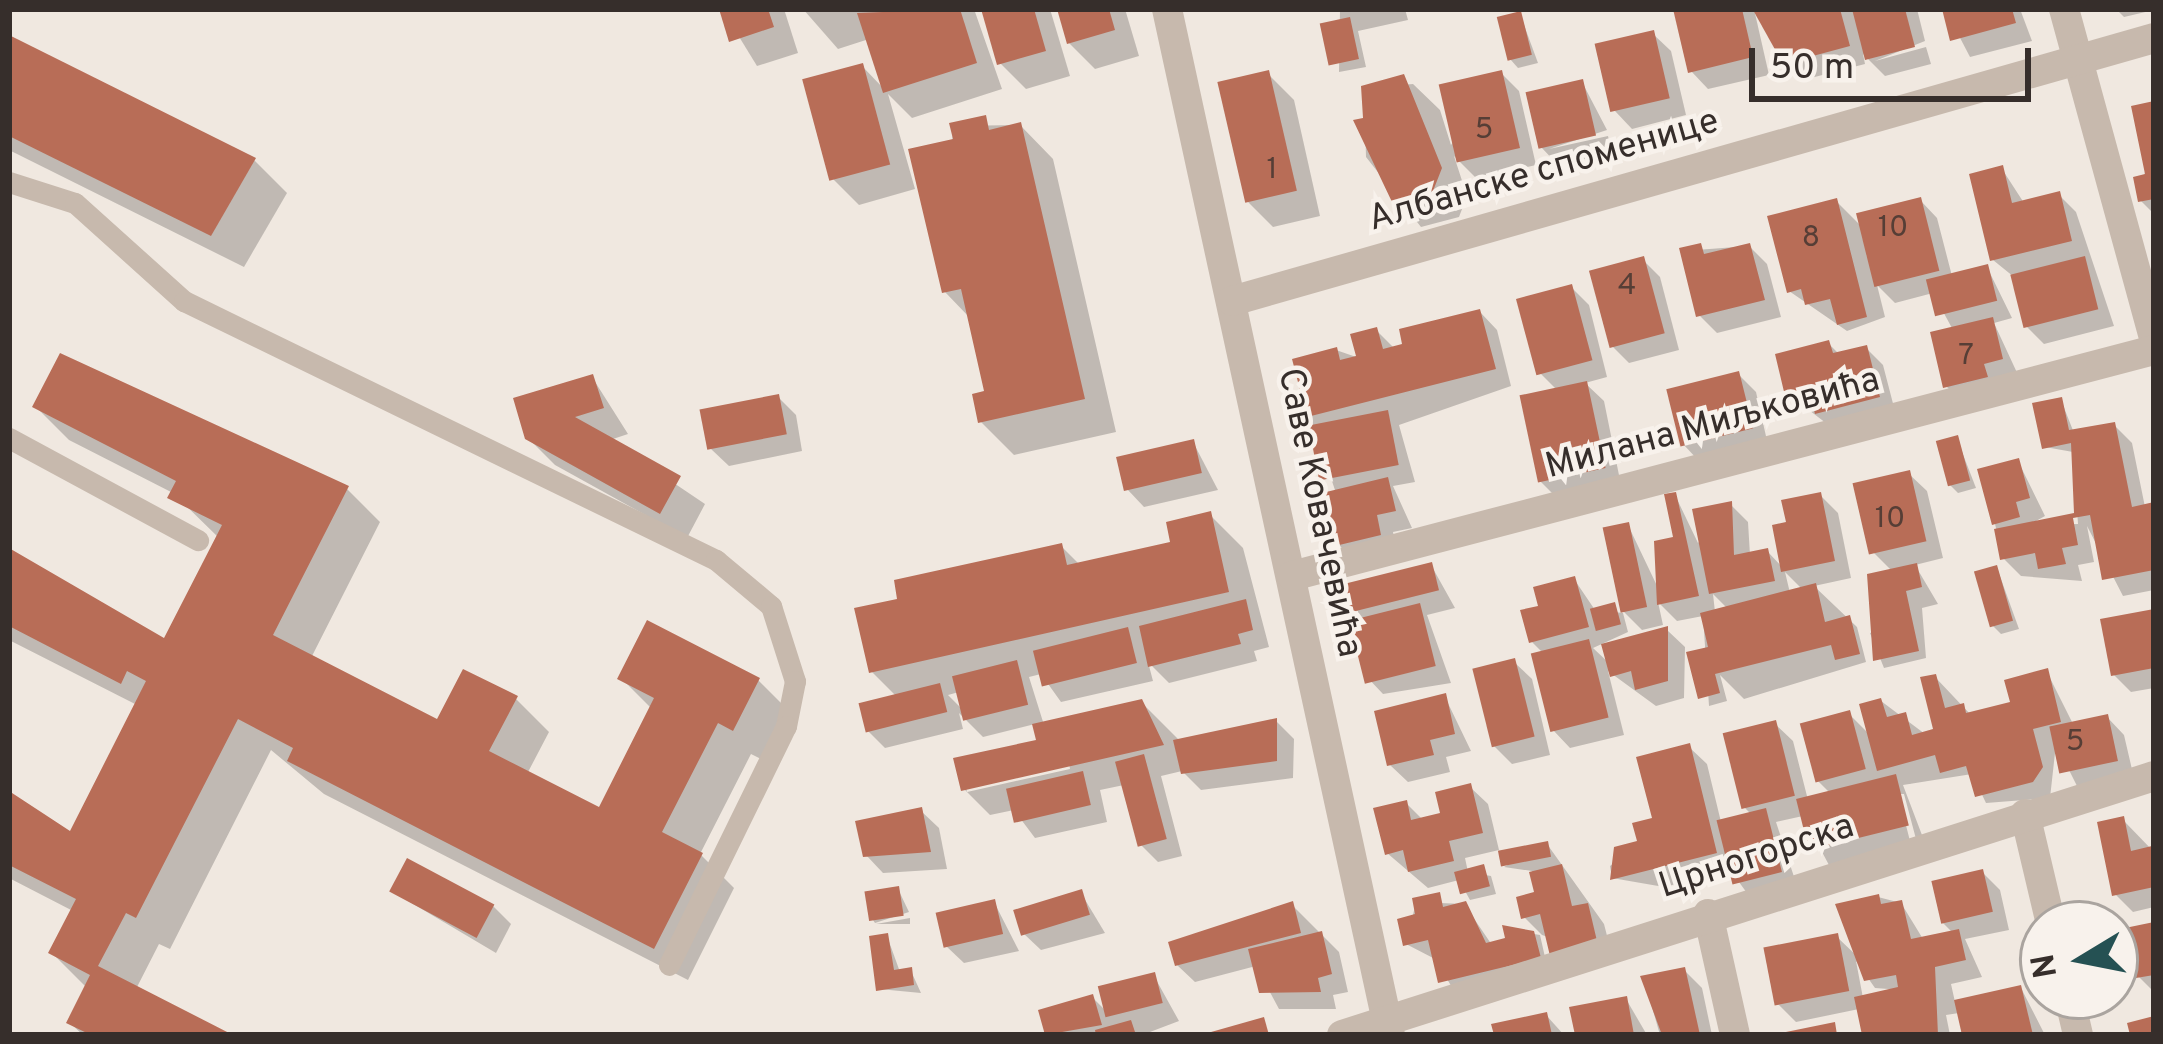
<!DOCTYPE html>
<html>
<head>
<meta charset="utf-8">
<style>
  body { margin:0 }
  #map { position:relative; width:2163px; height:1044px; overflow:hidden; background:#f0e8e0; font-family:Overpass,sans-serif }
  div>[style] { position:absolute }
  .shadow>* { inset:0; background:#0003 }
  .building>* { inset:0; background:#b86d57; transform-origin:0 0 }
  .service>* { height:21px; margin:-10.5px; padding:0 10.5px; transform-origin:10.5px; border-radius:10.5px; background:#c7b9ad }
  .minor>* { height:30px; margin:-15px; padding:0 15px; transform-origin:15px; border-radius:15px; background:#c7b9ad }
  span { translate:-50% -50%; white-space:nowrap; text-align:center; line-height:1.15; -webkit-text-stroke:9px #f8f2ec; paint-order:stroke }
  .number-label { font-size:30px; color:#563e36 }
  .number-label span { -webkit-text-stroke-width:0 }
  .street-label { font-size:36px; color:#362e2b }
  .frame { position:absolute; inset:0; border:12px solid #362e2b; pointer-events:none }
  .north { position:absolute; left:2019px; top:900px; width:120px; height:120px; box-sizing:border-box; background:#f8f2ec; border:3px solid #aaa49f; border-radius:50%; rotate:260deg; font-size:33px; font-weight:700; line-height:48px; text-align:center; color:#362e2b }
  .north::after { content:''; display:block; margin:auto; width:42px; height:54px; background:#255153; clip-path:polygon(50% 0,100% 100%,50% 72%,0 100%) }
  .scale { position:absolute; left:1749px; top:48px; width:282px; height:54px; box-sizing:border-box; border:6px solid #362e2b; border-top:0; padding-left:15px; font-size:36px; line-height:42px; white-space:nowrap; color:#362e2b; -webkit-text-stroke:9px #f8f2ec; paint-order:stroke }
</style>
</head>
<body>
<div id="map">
  <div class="shadow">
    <div style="clip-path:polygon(722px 9px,784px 9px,798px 53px,757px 66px)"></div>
    <div style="clip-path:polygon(803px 9px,974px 9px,1002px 89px,912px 118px,888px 94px,915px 189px,859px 205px,833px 179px,862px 66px,885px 90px,869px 39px,838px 49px)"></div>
    <div style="clip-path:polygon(984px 9px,1050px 9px,1070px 76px,1026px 89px,1000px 63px)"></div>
    <div style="clip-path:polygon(1060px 9px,1125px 9px,1139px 56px,1095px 69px,1069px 43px)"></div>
    <div style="clip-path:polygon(1340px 9px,1405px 9px,1408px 20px,1358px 31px,1366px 67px,1339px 72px)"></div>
    <div style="clip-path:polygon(1676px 9px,1754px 9px,1769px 75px,1708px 89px,1691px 71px)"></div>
    <div style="clip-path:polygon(1851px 9px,1917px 9px,1925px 41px,1875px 61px,1926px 47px,1931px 64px,1885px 76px,1863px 54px,1865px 64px,1803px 80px,1758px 12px)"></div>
    <div style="clip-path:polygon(1945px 9px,2020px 9px,2032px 41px,1970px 57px)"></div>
    <div style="clip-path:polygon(2116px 9px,2154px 9px,2154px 10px,2124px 17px)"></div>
    <div style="clip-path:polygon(1520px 14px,1538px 63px,1518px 68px,1510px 59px)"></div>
    <div style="clip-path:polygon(1653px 34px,1671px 51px,1686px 115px,1632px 129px,1615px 111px)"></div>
    <div style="clip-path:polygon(9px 38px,254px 160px,287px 193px,244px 267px,9px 150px)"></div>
    <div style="clip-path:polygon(1501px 73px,1519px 91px,1536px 165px,1477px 179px,1454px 156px,1467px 196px,1459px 217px,1421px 227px,1366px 157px,1364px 88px,1413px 84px,1440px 110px,1451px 145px)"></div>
    <div style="clip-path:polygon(1268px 74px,1294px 100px,1320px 216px,1273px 227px,1247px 201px)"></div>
    <div style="clip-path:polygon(1582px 82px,1607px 130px,1549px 149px,1608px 136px,1612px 153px,1558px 165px,1541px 147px)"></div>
    <div style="clip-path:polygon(2154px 104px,2154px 214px,2141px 201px)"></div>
    <div style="clip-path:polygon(1020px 125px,1053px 159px,1116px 432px,1014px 455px,981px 422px,987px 393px,970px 318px,945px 292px,953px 126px)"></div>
    <div style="clip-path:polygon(2002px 169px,2024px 203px,2059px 195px,2076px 212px,2114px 326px,2044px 344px,2026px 326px,2014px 277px,1993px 260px)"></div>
    <div style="clip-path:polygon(1920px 200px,1937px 218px,1952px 276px,1987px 267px,2012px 318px,1994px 323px,2019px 377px,1964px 404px,1946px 386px,1953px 330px,1933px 293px,1895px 303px,1877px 285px,1885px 317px,1847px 331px,1789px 291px,1836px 201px,1863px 228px)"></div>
    <div style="clip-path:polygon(1749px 246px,1767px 264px,1781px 317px,1717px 333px,1699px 315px,1683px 251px)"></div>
    <div style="clip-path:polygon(1643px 260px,1660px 277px,1679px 350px,1629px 363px,1612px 346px)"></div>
    <div style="clip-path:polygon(1571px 287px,1589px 305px,1607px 377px,1585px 383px,1604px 401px,1621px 485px,1558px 499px,1540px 481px,1557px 390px,1539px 372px)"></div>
    <div style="clip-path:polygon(1480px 312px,1497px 330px,1511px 386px,1399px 425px,1415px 482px,1393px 486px,1412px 528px,1393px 532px,1397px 552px,1356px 562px,1338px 544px,1336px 493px,1310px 416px,1336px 350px,1359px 358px,1376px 330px,1395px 349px)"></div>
    <div style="clip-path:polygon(1828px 343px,1840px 355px,1866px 348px,1883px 365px,1896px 415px,1835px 430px,1788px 394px)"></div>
    <div style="clip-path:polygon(1738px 374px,1756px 392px,1768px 445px,1699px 461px,1682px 443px)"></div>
    <div style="clip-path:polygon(592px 377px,628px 434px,610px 440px,705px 504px,687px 538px,555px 465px,528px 438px)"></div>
    <div style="clip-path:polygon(778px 397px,796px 415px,802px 451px,729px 466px,711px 449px)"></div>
    <div style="clip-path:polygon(2061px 400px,2074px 433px,2114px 425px,2132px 443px,2145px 507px,2154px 505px,2154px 590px,2123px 596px,2087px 526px,2094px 562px,2078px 565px,2082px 581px,2021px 576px,2003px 558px,1995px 524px,2018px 461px,2045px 516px,2029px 525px,2078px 524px,2073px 452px,2045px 447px)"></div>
    <div style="clip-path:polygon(36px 407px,347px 489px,380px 522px,311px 658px,439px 724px,516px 699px,549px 732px,527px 774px,600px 812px,652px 709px,621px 678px,758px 680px,791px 713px,767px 762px,751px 754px,700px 854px,734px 888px,688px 980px,324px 794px,271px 750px,170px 949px,159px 944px,136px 989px,226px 1035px,83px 1035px,69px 1022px,85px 986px,52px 953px,73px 911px,9px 878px,9px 800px,71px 835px,137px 705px,9px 640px,9px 551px,166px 642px,219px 538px,173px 493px,69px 440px)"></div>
    <div style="clip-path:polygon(1957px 439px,1976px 488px,1958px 493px,1950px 485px)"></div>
    <div style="clip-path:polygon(1193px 442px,1218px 490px,1144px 507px,1127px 489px)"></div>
    <div style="clip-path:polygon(1909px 474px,1927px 491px,1943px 558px,1915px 565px,1938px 604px,1922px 608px,1926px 658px,1884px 668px,1870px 633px,1885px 630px,1892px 571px,1874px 553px)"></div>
    <div style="clip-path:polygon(evenodd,1675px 495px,1698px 543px,1731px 505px,1748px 522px,1750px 555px,1767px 551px,1783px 568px,1789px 524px,1820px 495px,1838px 513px,1851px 578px,1814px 586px,1857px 627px,1866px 662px,1744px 699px,1720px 675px,1727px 701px,1709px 706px,1703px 616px,1677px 621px,1658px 602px,1663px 625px,1642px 630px,1624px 612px,1628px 525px,1659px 590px,1679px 539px,1675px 495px,1785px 572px,1803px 590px,1790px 593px,1785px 572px,1675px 495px,1713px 594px,1728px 609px,1715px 612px,1713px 594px)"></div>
    <div style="clip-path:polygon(evenodd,1210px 515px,1243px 548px,1269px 647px,1254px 651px,1257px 661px,1169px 683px,1148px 662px,1153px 681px,1061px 702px,1041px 674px,1029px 677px,1044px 725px,1141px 702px,1181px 742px,1276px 721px,1294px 739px,1293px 778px,1201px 790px,1182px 771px,1161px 776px,1182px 856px,1158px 862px,1140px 844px,1124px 785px,1100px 790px,1107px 822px,1035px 838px,1014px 810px,990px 815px,964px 789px,957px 760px,1039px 742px,1035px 724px,983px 737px,959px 713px,963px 729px,885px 748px,868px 731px,862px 705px,897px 697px,871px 671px,858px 611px,901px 601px,897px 583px,1061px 546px,1080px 565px,1174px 544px,1170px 524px,1210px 515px,959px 692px,963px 710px,948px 695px,959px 692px,1210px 515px,1069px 763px,1070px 769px,967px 792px,966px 787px,1069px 763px)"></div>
    <div style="clip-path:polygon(1431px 565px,1455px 608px,1427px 615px,1451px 683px,1383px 694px,1366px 676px,1352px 612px)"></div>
    <div style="clip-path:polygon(1997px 568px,2019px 629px,2001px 634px,1993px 626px)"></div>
    <div style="clip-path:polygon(1574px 579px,1595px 610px,1623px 613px,1628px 632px,1593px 648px,1610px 664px,1667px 630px,1685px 647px,1684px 698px,1656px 706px,1608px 671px,1624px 735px,1570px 748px,1553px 730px,1544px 654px,1532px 642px,1542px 608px)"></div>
    <div style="clip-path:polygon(2154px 612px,2154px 688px,2131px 692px,2114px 675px)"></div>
    <div style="clip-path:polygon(1514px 662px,1532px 679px,1550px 755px,1512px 764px,1494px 746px)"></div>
    <div style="clip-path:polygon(evenodd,2047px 672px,2073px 724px,2107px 717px,2124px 735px,2134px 778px,2079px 790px,2056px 744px,2050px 798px,1986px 803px,1972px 774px,1903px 785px,1925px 843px,1830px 867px,1803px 816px,1776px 822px,1798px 889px,1752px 900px,1731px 871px,1664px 887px,1612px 878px,1610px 866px,1640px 844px,1689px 747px,1707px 764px,1721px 822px,1752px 815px,1745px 808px,1775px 724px,1793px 741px,1808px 800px,1831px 794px,1818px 781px,1849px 714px,1870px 735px,1881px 701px,1925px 734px,1937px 731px,1935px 677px,1971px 715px,2013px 704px,2047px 672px,1898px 794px,1904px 794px,1916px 839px,1910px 841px,1898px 794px)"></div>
    <div style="clip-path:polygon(1445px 697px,1471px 751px,1446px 757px,1450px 772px,1408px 782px,1390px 765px)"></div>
    <div style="clip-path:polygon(1470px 787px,1488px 804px,1499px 850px,1465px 858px,1468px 872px,1491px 876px,1496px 894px,1470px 900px,1459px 880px,1428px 888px,1387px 853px,1406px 803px,1423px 820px,1444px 815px)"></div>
    <div style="clip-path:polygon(921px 811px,939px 828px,947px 869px,883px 873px,866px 855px)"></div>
    <div style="clip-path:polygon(2123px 820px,2154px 852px,2154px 907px,2133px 912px,2115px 894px)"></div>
    <div style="clip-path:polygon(1547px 844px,1604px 924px,1613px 959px,1542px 935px,1524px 917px,1538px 894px,1532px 871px,1504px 867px)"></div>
    <div style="clip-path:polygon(evenodd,1982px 872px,2000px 890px,2009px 930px,1965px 939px,1982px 977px,1951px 984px,1955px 1002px,2021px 988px,2045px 1035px,1962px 1035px,1959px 1013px,1946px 1015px,1950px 1035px,1865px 1035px,1859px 1009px,1796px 1022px,1778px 1004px,1837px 937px,1859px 958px,1878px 897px,1901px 903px,1923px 939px,1953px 933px,1942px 922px,1982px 872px,1856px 961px,1875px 988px,1902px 990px,1863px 998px,1856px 961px)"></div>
    <div style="clip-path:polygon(898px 889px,909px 912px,875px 923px,873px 920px)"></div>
    <div style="clip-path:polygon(393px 892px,493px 906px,511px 924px,496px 953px)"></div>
    <div style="clip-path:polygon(1081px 893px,1105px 933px,1041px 950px,1023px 933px)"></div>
    <div style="clip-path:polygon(994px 902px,1019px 951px,964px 963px,946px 946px)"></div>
    <div style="clip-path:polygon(1416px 902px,1464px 904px,1492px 945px,1509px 941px,1506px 929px,1540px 935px,1547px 966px,1459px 999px,1435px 959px,1406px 944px)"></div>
    <div style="clip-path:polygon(1292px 905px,1339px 952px,1348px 992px,1333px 995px,1336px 1009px,1279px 1009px,1256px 966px,1195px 982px,1177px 965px)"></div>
    <div style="clip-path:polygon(910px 918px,910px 924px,876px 924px)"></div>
    <div style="clip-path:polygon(2154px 925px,2154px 992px,2139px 977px)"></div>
    <div style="clip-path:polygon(887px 936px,900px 972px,911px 971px,921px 993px,879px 989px)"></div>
    <div style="clip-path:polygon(1684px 970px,1702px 988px,1712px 1035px,1660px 1035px,1644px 979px)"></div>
    <div style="clip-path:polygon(1154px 976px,1179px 1021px,1142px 1035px,1049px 1035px,1042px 1012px,1093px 998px,1108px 1013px)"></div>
    <div style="clip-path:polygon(1626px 999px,1647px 1035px,1578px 1035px)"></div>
    <div style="clip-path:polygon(1546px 1015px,1564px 1035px,1496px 1035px)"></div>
  </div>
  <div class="building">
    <div style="clip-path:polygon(719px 9px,768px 9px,774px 27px,729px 42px)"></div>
    <div style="clip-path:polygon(960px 9px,977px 63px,883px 93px,857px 13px)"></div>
    <div style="clip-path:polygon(981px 9px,1034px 9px,1046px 51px,997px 65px)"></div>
    <div style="clip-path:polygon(1057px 9px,1109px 9px,1115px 30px,1067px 44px)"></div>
    <div style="clip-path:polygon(1673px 9px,1742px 9px,1753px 57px,1688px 73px)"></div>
    <div style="clip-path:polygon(1840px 9px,1850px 46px,1783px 64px,1753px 10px)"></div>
    <div style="clip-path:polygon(1852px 9px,1905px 9px,1915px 47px,1865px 60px)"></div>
    <div style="clip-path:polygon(1942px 9px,2012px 9px,2016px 23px,1950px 41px)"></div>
    <div style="left:1521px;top:11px;width:45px;height:25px;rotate:76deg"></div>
    <div style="left:1350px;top:17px;width:43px;height:31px;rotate:78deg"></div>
    <div style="left:1654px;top:30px;width:70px;height:61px;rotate:77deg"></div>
    <div style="clip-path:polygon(9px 35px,256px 158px,211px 236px,9px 136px)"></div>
    <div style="left:863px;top:63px;width:105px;height:63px;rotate:75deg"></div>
    <div style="left:1269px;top:70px;width:124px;height:53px;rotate:77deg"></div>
    <div style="left:1502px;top:70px;width:80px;height:65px;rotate:77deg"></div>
    <div style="clip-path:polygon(1404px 74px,1442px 168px,1433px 191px,1392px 202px,1353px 120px,1363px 118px,1361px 86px)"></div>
    <div style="left:1583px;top:79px;width:58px;height:59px;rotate:77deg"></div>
    <div style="clip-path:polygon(2154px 101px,2154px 199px,2138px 202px,2133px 177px,2145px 174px,2131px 106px)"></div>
    <div style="clip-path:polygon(986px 115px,989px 130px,1021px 122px,1085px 399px,978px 423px,972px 394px,984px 391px,961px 289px,942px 293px,908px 149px,953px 139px,949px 123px)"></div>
    <div style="clip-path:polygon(2003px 165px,2012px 203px,2060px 191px,2072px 241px,1990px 261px,1969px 174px)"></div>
    <div style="left:1921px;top:197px;width:76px;height:67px;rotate:76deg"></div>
    <div style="clip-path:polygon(1837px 198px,1867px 317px,1837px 325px,1830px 299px,1805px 305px,1801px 289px,1787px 293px,1767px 216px)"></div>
    <div style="clip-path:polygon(1701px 243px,1704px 254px,1750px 243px,1765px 300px,1696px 317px,1679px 248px)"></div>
    <div style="left:1644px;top:256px;width:80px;height:57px;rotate:75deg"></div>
    <div style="left:2085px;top:256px;width:55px;height:77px;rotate:76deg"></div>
    <div style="left:1988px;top:264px;width:38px;height:64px;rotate:76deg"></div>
    <div style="left:1572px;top:284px;width:79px;height:58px;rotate:75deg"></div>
    <div style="clip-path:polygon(1480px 309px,1496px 369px,1307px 417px,1292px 359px,1337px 347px,1340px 360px,1356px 356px,1350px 334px,1377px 327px,1383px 349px,1402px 344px,1399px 329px)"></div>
    <div style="clip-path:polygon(1993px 317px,2003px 359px,1984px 364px,1988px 377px,1943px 388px,1930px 332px)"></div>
    <div style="clip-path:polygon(1829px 340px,1833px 353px,1867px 345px,1880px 397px,1815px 414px,1809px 390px,1785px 396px,1775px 354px)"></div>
    <div style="clip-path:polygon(60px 353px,349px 486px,273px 635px,437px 719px,463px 669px,518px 696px,489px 751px,599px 807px,654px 698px,617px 679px,647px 620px,760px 678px,733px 731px,718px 723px,662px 832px,703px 853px,654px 949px,287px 761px,293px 748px,238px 719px,136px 918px,126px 913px,98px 966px,233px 1035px,91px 1035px,66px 1023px,90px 975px,48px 953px,76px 899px,9px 865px,9px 791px,70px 831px,146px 681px,127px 671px,121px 684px,9px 626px,9px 548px,164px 638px,222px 525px,167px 498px,176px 481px,32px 407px)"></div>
    <div style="left:1739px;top:371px;width:59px;height:75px;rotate:76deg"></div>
    <div style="clip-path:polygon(593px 374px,604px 408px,575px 417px,681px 476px,660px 514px,525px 439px,513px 398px)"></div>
    <div style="left:1587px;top:381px;width:89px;height:69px;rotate:78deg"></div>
    <div style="left:779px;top:394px;width:41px;height:81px;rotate:79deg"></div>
    <div style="clip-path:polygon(2062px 397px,2069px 430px,2115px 422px,2132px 507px,2154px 502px,2154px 570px,2102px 580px,2090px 515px,2073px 518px,2078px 545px,2062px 548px,2066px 564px,2038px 569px,2035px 553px,2000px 560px,1994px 529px,2074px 513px,2071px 443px,2042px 449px,2032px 403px)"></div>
    <div style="left:1388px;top:410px;width:56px;height:81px;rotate:79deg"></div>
    <div style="left:1958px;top:435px;width:47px;height:23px;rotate:75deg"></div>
    <div style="left:1194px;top:439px;width:35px;height:80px;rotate:77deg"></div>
    <div style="clip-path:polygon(2019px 458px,2030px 498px,2016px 502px,2020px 517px,1992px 525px,1977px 469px)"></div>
    <div style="left:1910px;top:470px;width:73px;height:59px;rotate:77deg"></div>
    <div style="clip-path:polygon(1388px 477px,1396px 511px,1377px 515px,1381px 535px,1335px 546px,1322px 493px)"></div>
    <div style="clip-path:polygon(1676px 492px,1699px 596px,1657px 605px,1654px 541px,1673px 537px,1664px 494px)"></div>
    <div style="clip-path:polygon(1821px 492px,1835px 561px,1781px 572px,1772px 525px,1786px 522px,1781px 500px)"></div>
    <div style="clip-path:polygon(1732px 501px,1734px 555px,1768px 548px,1775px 581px,1709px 594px,1692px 509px)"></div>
    <div style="clip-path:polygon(1211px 511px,1229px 592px,869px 673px,854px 608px,897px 599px,894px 580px,1062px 543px,1067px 565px,1170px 542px,1166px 522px)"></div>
    <div style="left:1629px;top:522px;width:87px;height:27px;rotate:78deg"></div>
    <div style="left:1432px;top:562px;width:29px;height:94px;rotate:76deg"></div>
    <div style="clip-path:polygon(1917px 563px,1922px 587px,1906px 591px,1919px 651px,1873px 661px,1867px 574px)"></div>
    <div style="left:1997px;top:565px;width:58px;height:24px;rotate:74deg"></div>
    <div style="clip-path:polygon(1575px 576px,1589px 627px,1529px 643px,1520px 610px,1538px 606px,1533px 587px)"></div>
    <div style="clip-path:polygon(1816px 583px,1825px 622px,1850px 615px,1860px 654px,1835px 660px,1831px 645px,1715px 674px,1720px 693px,1698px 699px,1686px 652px,1708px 647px,1700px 613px)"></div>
    <div style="clip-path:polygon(1246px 599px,1253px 630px,1238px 634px,1241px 644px,1148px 667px,1139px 626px)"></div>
    <div style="left:1615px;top:602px;width:23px;height:26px;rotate:75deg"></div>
    <div style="left:1420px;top:603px;width:65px;height:73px;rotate:76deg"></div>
    <div style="clip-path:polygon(2154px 609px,2154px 668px,2111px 676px,2100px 619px)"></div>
    <div style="clip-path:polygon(1668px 626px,1668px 681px,1635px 690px,1631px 671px,1610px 677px,1601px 644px)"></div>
    <div style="left:1128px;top:627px;width:37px;height:98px;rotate:76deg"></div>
    <div style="left:1589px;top:639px;width:81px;height:60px;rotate:76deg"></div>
    <div style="left:1515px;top:658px;width:81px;height:44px;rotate:76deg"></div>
    <div style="left:1017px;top:660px;width:46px;height:67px;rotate:76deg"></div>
    <div style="clip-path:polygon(2048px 668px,2061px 722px,2033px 729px,2043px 767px,2033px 782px,1975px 797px,1966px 766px,1940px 773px,1935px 755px,1877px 771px,1859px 704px,1881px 698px,1887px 717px,1906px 712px,1912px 735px,1933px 729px,1920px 677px,1936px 674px,1945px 708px,1964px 703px,1966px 713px,2010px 702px,2004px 680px)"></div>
    <div style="left:940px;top:683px;width:30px;height:84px;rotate:76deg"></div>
    <div style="clip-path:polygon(1446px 693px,1455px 734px,1430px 740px,1434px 755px,1387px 766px,1374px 711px)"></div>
    <div style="clip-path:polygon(1142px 699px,1164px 745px,961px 791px,953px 758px,1036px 740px,1032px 724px)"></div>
    <div style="left:1850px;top:710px;width:61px;height:52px;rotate:75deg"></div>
    <div style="left:2108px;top:714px;width:48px;height:60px;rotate:78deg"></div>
    <div style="clip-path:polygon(1277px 718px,1277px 761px,1181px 774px,1173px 740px)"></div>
    <div style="left:1776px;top:720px;width:78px;height:55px;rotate:76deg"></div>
    <div style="clip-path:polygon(1690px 743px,1717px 853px,1610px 880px,1614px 847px,1637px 841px,1632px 823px,1652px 818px,1636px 757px)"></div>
    <div style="left:1144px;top:754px;width:88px;height:30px;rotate:75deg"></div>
    <div style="left:1083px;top:771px;width:35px;height:79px;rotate:77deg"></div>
    <div style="left:1896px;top:774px;width:53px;height:103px;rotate:76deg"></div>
    <div style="clip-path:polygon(1471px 783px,1483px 833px,1449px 841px,1454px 861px,1408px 872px,1403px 850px,1385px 855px,1373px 808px,1407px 800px,1411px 820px,1440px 813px,1435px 792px)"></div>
    <div style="clip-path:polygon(922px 807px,931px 852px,863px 857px,855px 821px)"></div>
    <div style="left:1766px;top:808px;width:66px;height:51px;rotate:76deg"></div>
    <div style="clip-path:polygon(2124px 816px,2131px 851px,2152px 846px,2154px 887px,2112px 896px,2097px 822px)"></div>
    <div style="left:1548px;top:841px;width:16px;height:51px;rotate:79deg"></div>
    <div style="left:407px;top:858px;width:99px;height:38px;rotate:28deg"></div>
    <div style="left:1484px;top:864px;width:23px;height:31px;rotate:75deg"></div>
    <div style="clip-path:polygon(1562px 864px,1572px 906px,1588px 903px,1597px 941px,1550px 956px,1540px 914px,1521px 919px,1516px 897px,1534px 892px,1529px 872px)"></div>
    <div style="left:1983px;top:869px;width:44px;height:53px;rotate:77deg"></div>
    <div style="left:899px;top:886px;width:30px;height:35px;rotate:81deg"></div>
    <div style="left:1082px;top:889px;width:27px;height:72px;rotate:73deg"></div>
    <div style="clip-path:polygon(1440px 892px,1443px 907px,1466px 901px,1486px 943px,1505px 938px,1502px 925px,1534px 931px,1541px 958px,1438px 983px,1428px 940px,1403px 946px,1397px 919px,1415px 914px,1412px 898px)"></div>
    <div style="clip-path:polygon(1879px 894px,1881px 904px,1902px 900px,1911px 939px,1959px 929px,1966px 960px,1935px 967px,1938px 1035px,1862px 1035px,1854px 997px,1898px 987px,1896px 975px,1864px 981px,1835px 904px)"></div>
    <div style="left:995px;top:899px;width:36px;height:61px;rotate:77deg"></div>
    <div style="clip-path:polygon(1293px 901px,1301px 933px,1175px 966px,1168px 942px)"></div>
    <div style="clip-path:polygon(2154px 922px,2154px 975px,2136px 978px,2125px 928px)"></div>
    <div style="clip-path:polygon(1322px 931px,1332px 974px,1318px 978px,1321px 992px,1259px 993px,1248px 949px)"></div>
    <div style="clip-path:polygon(888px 933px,894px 970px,912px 967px,914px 985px,876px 991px,869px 936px)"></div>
    <div style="left:1838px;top:933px;width:59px;height:76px;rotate:79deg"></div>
    <div style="clip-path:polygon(1685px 967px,1700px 1035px,1662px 1035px,1640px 976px)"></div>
    <div style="left:1155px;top:972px;width:32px;height:59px;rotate:76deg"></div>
    <div style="clip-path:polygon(2021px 985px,2033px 1035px,1962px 1035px,1954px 1000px)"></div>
    <div style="clip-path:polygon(1093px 994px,1102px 1025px,1045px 1035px,1038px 1010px)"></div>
    <div style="clip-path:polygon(1627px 996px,1634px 1035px,1575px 1035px,1569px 1007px)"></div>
    <div style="clip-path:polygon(1547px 1012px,1552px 1035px,1494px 1035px,1491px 1024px)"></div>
    <div style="clip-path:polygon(2154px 1016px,2154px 1035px,2130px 1035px,2127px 1023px)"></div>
    <div style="clip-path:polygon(1264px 1017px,1269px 1035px,1204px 1035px,1204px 1034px)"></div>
    <div style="clip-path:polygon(1131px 1020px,1136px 1035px,1096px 1035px,1095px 1030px)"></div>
    <div style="clip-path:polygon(1835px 1022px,1837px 1035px,1781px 1035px,1781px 1033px)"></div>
  </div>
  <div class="service">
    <div style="left:9px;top:182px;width:69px;rotate:17.7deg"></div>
    <div style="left:75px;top:203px;width:147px;rotate:42deg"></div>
    <div style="left:184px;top:301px;width:592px;rotate:25.96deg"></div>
    <div style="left:716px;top:560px;width:72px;rotate:39.9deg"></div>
    <div style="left:771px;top:606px;width:79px;rotate:72.3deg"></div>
    <div style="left:795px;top:681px;width:46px;rotate:101.3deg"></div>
    <div style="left:786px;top:726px;width:266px;rotate:116.1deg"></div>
    <div style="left:9px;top:438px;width:215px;rotate:28.4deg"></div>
  </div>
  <div class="minor">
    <div style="left:1167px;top:9px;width:1050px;rotate:77.74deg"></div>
    <div style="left:2064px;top:9px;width:342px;rotate:74.7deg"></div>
    <div style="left:1232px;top:301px;width:959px;rotate:-15.92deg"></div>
    <div style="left:1292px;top:576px;width:891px;rotate:-14.69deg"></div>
    <div style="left:2025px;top:814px;width:113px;rotate:76.7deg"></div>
    <div style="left:1708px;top:914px;width:124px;rotate:77.4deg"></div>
    <div style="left:2069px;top:996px;width:40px;rotate:77deg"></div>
    <div style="left:1342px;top:1035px;width:852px;rotate:-17.69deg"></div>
  </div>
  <div class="number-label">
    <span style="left:1484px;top:131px">5</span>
    <span style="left:1272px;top:171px">1</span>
    <span style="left:1893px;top:229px">10</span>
    <span style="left:1811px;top:239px">8</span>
    <span style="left:1627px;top:287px">4</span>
    <span style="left:1966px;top:357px">7</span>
    <span style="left:1890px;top:520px">10</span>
    <span style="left:2075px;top:743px">5</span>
  </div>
  <div class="street-label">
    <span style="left:1544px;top:172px;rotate:-16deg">Албанске споменице</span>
    <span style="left:1713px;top:425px;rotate:-15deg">Милана Миљковића</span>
    <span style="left:1318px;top:513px;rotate:78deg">Саве Ковачевића</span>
    <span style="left:1757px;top:858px;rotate:-18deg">Црногорска</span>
  </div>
  <div class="frame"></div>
  <div class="north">N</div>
  <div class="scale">50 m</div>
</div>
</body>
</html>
